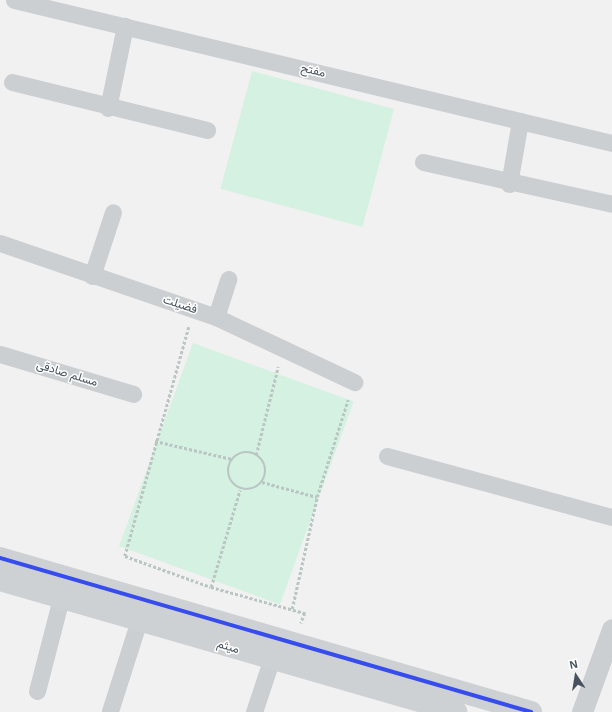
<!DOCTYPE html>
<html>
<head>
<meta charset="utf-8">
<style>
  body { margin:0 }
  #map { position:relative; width:612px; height:712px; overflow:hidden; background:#f1f1f1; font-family:Arial,Vazirmatn,sans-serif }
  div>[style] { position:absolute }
  .green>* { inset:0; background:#d4f1e1; transform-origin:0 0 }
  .path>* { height:2.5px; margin-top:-1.25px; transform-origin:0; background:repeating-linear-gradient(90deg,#bac6c3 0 3px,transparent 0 5px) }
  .path>.ring { margin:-1.25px; padding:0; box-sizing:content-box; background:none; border:2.5px solid #bac6c3; border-radius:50% }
  .minor>* { height:17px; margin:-8.5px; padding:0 8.5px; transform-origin:8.5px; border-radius:8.5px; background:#cccfd2 }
  .tertiary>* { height:21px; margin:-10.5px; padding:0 10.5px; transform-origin:10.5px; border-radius:10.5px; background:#cccfd2 }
  .secondary>* { height:22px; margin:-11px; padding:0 11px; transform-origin:11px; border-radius:11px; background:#ced1d4 }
  .bus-1>* { height:4px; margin:-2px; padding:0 2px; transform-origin:2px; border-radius:2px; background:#364cec }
  span { translate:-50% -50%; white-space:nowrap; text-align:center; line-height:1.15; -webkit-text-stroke:3px #fff; paint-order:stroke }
  .street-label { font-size:12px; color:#47525e }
  .north { position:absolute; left:556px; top:656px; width:40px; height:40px; -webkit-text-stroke:3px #fff; paint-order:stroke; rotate:348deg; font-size:11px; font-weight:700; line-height:16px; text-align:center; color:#47525e }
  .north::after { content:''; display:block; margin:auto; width:14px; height:18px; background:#47525e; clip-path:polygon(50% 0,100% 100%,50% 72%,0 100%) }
</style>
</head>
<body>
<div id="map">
  <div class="green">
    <div style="left:252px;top:71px;width:147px;height:122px;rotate:15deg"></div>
    <div style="left:193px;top:343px;width:171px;height:216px;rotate:20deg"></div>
  </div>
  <div class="path">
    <div style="left:189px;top:327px;width:238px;rotate:105.6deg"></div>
    <div style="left:125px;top:556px;width:91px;rotate:19.8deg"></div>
    <div style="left:211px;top:587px;width:98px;rotate:15.5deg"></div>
    <div style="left:305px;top:613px;width:11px;rotate:112deg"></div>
    <div style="left:155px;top:441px;width:79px;rotate:13.2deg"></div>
    <div class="ring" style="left:228px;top:452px;width:35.5px;height:35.5px"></div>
    <div style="left:256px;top:455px;width:91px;rotate:-76deg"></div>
    <div style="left:262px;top:482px;width:57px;rotate:15.3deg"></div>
    <div style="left:211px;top:587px;width:101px;rotate:-73.4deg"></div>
    <div style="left:292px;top:609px;width:115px;rotate:-77.4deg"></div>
    <div style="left:317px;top:497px;width:102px;rotate:-72.3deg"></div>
  </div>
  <div class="minor">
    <div style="left:14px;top:0;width:615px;rotate:13.45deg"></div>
    <div style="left:12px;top:82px;width:201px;rotate:13.8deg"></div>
    <div style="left:108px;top:108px;width:84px;rotate:-78.3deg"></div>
    <div style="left:423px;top:162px;width:194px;rotate:12.5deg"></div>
    <div style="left:509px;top:184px;width:64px;rotate:-80.1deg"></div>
    <div style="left:0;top:243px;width:228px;rotate:18.9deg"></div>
    <div style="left:216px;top:317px;width:153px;rotate:25.2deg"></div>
    <div style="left:92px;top:276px;width:67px;rotate:-71.8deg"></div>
    <div style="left:216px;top:317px;width:40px;rotate:-72deg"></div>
    <div style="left:0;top:354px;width:139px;rotate:16.7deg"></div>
    <div style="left:387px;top:456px;width:233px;rotate:15.2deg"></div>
    <div style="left:37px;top:691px;width:96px;rotate:-75.5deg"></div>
    <div style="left:110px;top:711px;width:96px;rotate:-72.3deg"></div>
    <div style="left:254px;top:712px;width:54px;rotate:-71.6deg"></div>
  </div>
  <div class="tertiary">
    <div style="left:582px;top:712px;width:88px;rotate:-70.1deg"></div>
  </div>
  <div class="secondary">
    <div style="left:0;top:558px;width:553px;rotate:16.17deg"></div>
    <div style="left:0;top:580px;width:475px;rotate:16.1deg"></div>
  </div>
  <div class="bus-1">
    <div style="left:0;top:558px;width:553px;rotate:16.17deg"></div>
  </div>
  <div class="street-label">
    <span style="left:313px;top:71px;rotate:13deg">مفتح</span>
    <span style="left:180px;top:305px;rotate:18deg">فضیلت</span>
    <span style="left:67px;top:374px;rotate:17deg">مسلم صادقی</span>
    <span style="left:228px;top:647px;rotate:17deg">میثم</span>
  </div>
  <div class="north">N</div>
</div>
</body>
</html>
